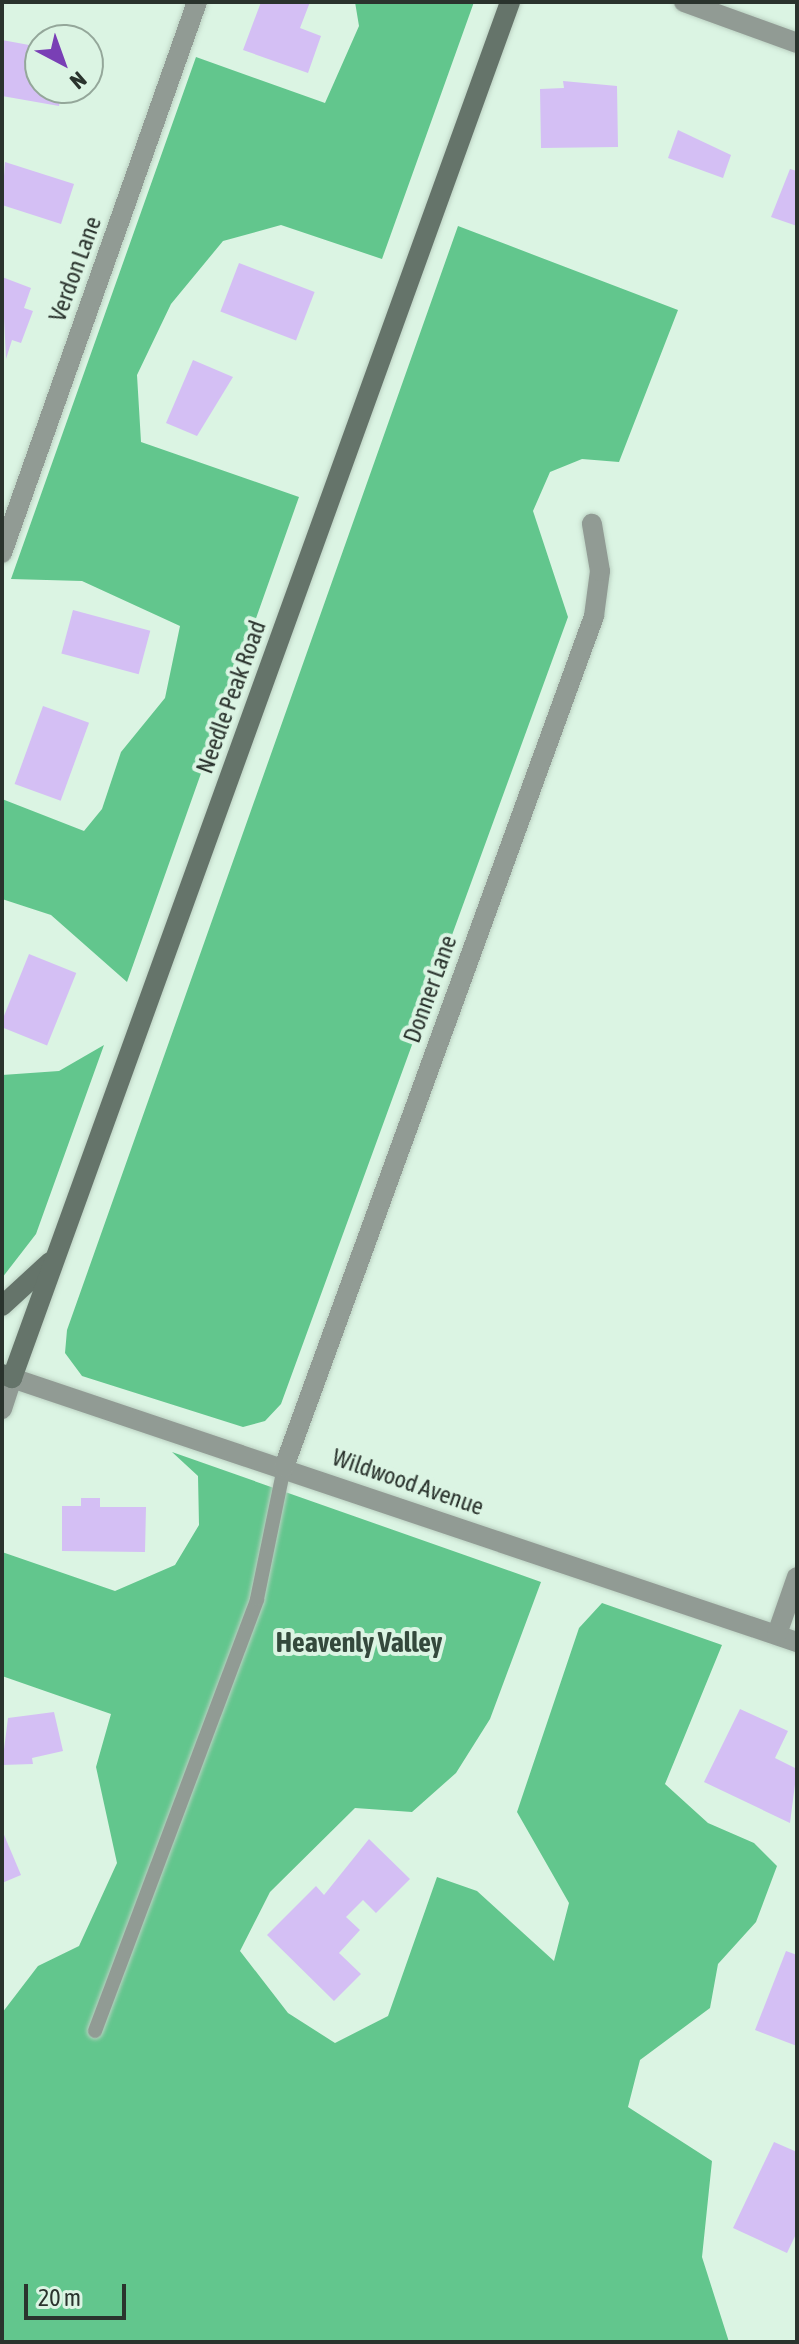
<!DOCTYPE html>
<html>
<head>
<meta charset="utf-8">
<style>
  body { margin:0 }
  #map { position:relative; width:799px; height:2344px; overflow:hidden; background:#dbf4e3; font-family:"Asap Condensed",sans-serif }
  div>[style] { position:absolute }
  .forest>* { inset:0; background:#62c68d }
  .building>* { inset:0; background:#d4bff4; transform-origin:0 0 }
  .roads { filter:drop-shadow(0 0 2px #bbd1c2) drop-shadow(0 0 2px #bbd1c2) }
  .lane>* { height:14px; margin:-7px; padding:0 7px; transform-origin:7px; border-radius:7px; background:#919b94 }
  .street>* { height:20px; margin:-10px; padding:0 10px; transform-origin:10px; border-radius:10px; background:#919b94 }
  .secondary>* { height:20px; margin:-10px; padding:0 10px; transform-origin:10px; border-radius:10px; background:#65746a }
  span { translate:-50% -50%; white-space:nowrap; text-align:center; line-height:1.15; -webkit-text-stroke:8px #dbf4e3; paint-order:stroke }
  .street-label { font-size:24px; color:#2a332d }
  .quarter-label { font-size:28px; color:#34493c; font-weight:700 }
  .frame { position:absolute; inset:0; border:4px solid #2a332d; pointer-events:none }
  .north { position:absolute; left:24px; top:24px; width:80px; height:80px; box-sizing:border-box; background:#dbf4e3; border:2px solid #94a79a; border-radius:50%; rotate:139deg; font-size:22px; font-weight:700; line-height:32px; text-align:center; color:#2a332d }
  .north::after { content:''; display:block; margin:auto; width:28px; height:36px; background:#793fb5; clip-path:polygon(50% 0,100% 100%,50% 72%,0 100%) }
  .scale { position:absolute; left:24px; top:2284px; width:102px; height:36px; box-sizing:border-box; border:4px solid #2a332d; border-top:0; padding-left:10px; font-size:24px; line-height:28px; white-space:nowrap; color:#2a332d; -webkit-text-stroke:6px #dbf4e3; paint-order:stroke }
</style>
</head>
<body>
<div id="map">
  <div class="forest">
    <div style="clip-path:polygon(355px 2px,474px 2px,382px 259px,281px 225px,223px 241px,171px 304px,137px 375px,141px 442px,299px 497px,127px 982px,51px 915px,2px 899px,2px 799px,84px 831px,102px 809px,121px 752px,165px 698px,180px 626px,82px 581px,11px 579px,196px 57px,325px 103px,359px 26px)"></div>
    <div style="clip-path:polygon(458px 226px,678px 310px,619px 462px,582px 459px,550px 472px,533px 511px,568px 617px,281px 1404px,265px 1421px,243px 1427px,82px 1376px,65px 1353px,67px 1330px)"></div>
    <div style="clip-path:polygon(104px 1045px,36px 1234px,2px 1278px,2px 1075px,59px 1071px)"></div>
    <div style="clip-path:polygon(172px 1452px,541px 1582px,490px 1719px,456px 1773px,412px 1812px,355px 1808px,270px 1892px,240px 1951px,288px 2013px,335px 2043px,388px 2016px,437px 1877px,477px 1891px,554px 1961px,569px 1903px,517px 1812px,579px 1628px,602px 1603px,722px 1645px,665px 1784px,708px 1823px,754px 1843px,777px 1866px,756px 1922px,718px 1964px,710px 2008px,640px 2060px,628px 2107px,712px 2161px,702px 2257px,729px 2342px,2px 2342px,2px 2013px,38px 1966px,79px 1946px,117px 1863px,96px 1767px,111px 1714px,2px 1676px,2px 1552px,115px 1591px,175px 1565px,199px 1525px,198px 1476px)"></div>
  </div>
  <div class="building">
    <div style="clip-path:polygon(261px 2px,310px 2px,300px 28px,321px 36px,308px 73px,243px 50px)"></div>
    <div style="clip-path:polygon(2px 40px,40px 47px,40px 88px,62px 88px,59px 106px,2px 96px)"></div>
    <div style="clip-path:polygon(563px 81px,617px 86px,618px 147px,541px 148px,540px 89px,564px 88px)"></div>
    <div style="clip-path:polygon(678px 130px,731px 155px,723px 178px,668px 158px)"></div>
    <div style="clip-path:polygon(5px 162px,74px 184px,61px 224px,2px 205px)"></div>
    <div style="clip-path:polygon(790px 169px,797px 171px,797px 226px,771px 217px)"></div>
    <div style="left:239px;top:263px;width:81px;height:52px;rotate:21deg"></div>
    <div style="clip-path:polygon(2px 277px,31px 288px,24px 308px,33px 311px,21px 343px,12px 340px,6px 359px)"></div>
    <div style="clip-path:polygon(193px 360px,233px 377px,197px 436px,166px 423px)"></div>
    <div style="left:73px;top:610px;width:80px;height:45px;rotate:15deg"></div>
    <div style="left:43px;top:706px;width:49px;height:83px;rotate:20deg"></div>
    <div style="left:29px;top:954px;width:51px;height:78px;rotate:22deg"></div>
    <div style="clip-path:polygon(81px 1498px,100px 1498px,100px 1507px,146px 1507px,145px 1552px,62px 1551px,62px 1506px,81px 1506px)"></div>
    <div style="clip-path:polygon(740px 1709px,788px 1731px,775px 1758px,797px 1769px,790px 1823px,704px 1782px)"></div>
    <div style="clip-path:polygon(54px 1712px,63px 1751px,32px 1758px,33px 1764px,2px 1765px,8px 1718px)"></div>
    <div style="clip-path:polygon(2px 1830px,21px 1875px,2px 1883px)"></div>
    <div style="clip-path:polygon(369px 1839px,410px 1879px,376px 1913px,363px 1900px,346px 1917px,360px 1930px,339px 1953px,361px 1974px,334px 2001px,267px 1935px,316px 1886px,324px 1895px)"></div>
    <div style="clip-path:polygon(786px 1951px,797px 1955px,797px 2046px,755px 2030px)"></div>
    <div style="clip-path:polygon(774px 2142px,797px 2152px,797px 2232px,787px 2253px,733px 2228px)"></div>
  </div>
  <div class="roads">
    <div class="lane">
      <div style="left:95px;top:2031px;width:461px;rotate:-69.4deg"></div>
      <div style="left:257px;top:1599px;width:135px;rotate:-78.4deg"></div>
    </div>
    <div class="street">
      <div style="left:684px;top:2px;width:120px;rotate:19.9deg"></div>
      <div style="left:2px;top:553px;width:584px;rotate:-70.51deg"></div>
      <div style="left:2px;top:1409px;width:33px;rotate:-72deg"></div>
      <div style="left:12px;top:1378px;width:828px;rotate:18.59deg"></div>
      <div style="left:284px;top:1467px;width:906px;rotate:-69.98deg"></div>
      <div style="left:594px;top:616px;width:45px;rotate:-82.4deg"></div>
      <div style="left:600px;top:571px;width:48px;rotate:-99.7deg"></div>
      <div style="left:777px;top:1634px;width:60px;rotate:-70.7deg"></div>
    </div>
    <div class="secondary">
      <div style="left:2px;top:1306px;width:65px;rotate:-42.5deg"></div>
      <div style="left:2px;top:1374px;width:11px;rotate:22deg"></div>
      <div style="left:12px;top:1378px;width:1463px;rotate:-70.1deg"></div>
    </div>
  </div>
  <div class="street-label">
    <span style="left:75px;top:269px;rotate:-70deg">Verdon Lane</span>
    <span style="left:231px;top:697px;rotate:-70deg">Needle Peak Road</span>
    <span style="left:430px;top:989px;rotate:-70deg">Donner Lane</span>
    <span style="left:408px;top:1482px;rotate:19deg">Wildwood Avenue</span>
  </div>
  <div class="quarter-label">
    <span style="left:359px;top:1642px">Heavenly Valley</span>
  </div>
  <div class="frame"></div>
  <div class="north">N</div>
  <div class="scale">20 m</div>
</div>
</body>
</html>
